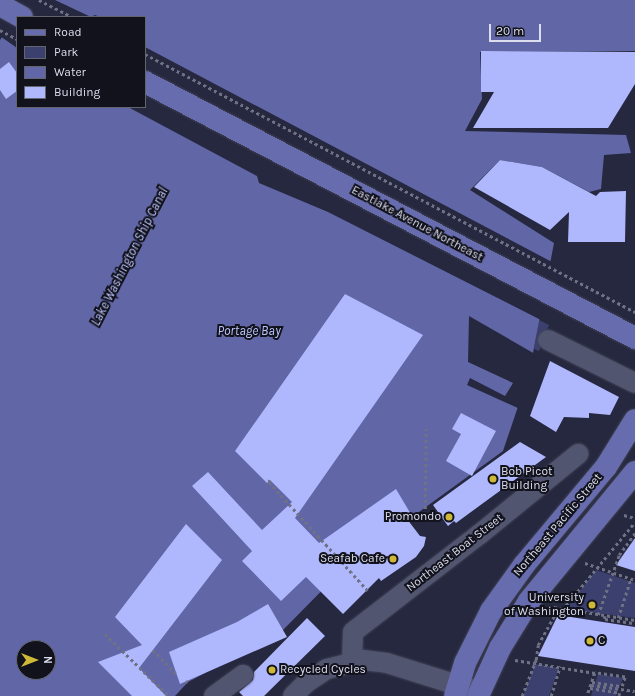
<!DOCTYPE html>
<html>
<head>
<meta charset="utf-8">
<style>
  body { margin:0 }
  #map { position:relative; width:635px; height:696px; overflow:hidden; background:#26283f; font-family:Karla,sans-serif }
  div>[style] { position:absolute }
  .green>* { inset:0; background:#3c406f }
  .water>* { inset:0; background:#6066a6 }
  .pier>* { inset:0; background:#26283f }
  .building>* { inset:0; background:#afb7fd }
  .path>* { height:2.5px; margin-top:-1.25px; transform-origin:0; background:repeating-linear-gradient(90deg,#6f7185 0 3px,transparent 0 6px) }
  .roads { filter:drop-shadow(0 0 1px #404255) drop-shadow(0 0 1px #404255) }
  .minor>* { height:20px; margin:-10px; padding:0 10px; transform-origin:10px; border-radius:10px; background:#52556f }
  .major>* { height:22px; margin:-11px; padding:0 11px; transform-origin:11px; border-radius:11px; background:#676cae }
  .dots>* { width:11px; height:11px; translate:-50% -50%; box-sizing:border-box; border:2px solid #11121c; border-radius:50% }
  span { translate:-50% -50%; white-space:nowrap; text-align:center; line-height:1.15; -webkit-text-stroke:4px #11121c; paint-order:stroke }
  .street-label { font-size:12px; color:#dcdeed }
  .poi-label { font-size:12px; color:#dcdeed }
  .left { translate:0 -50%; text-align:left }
  .right { translate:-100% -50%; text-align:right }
  .water-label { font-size:13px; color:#bfc6fe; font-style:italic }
  .legend { position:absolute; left:16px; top:16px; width:130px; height:92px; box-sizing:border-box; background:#11121c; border:1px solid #626470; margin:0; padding:5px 7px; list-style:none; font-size:12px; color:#dcdeed }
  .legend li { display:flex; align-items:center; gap:8px; height:20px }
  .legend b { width:20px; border:1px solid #626470 }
  .north { position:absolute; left:16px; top:640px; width:40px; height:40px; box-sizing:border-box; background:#11121c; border:1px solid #626470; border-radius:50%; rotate:90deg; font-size:11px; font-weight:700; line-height:16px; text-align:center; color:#dcdeed }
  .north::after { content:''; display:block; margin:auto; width:14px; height:18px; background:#cfb837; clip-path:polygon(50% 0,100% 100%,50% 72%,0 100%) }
  .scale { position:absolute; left:489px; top:24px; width:52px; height:18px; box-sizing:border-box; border:2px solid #dcdeed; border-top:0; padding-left:5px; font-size:12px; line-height:14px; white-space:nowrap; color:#dcdeed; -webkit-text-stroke:3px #11121c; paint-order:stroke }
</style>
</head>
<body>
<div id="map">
  <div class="green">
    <div style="clip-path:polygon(539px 320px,549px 325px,539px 351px,534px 349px)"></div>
    <div style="clip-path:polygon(596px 570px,635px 583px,635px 618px,566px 609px)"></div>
    <div style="clip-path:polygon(535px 664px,559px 668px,549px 696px,523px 696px)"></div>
    <div style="clip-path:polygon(598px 674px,623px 678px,616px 696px,591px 696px)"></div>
  </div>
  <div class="water">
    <div style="clip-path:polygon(evenodd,28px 0,635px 0,635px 51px,480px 52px,482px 99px,465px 131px,626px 135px,631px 153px,604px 155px,601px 189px,589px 192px,542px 167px,500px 160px,470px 190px,554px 243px,529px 374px,503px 451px,350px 562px,283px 630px,259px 645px,188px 682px,175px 696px,0 696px,0 40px,28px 0,17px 17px,145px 17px,145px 107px,17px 107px,17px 17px,28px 0,24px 648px,48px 648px,48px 672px,24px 672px,24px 648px)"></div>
  </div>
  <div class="pier">
    <div style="clip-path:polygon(26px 0,55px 0,91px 17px,95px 15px,100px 17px,17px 17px,17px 48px,0 36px)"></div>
    <div style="clip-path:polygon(145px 47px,552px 262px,541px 320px,328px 212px,259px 183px,257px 176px,128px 107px,145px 107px)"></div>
    <div style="clip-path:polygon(469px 316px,535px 354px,520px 409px,467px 385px,470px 378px,505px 396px,513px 383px,468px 362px)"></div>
  </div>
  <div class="building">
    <div style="clip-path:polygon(481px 51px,635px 52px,635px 84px,608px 128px,473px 128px,494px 92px,481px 92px)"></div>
    <div style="clip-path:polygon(9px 62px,17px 73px,17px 91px,6px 99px,0 90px,0 69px)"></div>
    <div style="clip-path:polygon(500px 160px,542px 167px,596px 196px,600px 192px,626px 191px,625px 242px,568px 242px,569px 212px,550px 230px,474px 187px)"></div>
    <div style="clip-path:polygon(345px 294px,423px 335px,295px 518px,319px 543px,396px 489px,412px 516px,407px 519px,420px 536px,426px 537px,424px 546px,416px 557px,381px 581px,379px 578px,343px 614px,306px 577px,281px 601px,242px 561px,252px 551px,192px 486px,208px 472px,262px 530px,292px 502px,270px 480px,267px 483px,235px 451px)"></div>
    <div style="clip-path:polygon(550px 361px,619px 397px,610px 415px,589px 413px,589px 418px,564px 417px,556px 432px,530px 416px)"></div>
    <div style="clip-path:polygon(461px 413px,496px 431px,472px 476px,446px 461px,461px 434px,452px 429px)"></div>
    <div style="clip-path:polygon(520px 442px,546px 457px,456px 523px,454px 521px,448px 526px,433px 505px)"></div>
    <div style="clip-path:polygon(186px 524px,222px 560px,139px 668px,166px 696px,132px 696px,98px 662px,142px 645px,115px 617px)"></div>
    <div style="clip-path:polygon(635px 538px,635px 571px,616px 565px)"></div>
    <div style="clip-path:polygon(268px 604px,287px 637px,180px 684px,169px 652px,237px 622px)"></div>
    <div style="clip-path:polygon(558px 615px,635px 627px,635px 671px,538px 656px)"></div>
    <div style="clip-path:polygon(307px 618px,325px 636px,264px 696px,243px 696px,239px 692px,253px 680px,254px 672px)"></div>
  </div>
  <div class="path">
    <div style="left:39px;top:0;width:38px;rotate:27deg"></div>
    <div style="left:0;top:30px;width:19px;rotate:28deg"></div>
    <div style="left:145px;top:54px;width:554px;rotate:27.77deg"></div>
    <div style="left:270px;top:480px;width:2px;rotate:117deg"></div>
    <div style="left:269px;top:482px;width:150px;rotate:47.7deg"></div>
    <div style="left:425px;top:509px;width:80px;rotate:-89.3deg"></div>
    <div style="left:624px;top:515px;width:11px;rotate:15deg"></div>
    <div style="left:585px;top:563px;width:53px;rotate:18.8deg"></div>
    <div style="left:548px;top:606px;width:88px;rotate:9.1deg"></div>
    <div style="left:562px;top:610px;width:114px;rotate:-50.3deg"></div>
    <div style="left:598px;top:615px;width:64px;rotate:-70.7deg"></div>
    <div style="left:619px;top:555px;width:27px;rotate:-54deg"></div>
    <div style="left:605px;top:616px;width:3px;rotate:90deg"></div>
    <div style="left:605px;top:619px;width:30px;rotate:8deg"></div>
    <div style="left:618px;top:618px;width:42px;rotate:-72deg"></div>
    <div style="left:105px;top:634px;width:89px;rotate:44.1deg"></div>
    <div style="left:153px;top:650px;width:33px;rotate:46deg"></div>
    <div style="left:515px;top:660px;width:81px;rotate:9.2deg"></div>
    <div style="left:595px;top:673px;width:24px;rotate:109deg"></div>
    <div style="left:186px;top:681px;width:2px;rotate:27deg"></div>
    <div style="left:592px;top:682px;width:30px;rotate:8deg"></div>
    <div style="left:622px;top:686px;width:9px;rotate:-72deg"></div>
    <div style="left:625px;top:677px;width:30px;rotate:-172deg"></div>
    <div style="left:591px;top:685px;width:44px;rotate:7.8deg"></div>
    <div style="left:590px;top:688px;width:30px;rotate:9deg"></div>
    <div style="left:620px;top:693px;width:3px;rotate:108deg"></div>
    <div style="left:522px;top:696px;width:39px;rotate:-69deg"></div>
    <div style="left:536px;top:660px;width:15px;rotate:-82deg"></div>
    <div style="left:538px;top:645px;width:41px;rotate:-60.9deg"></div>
    <div style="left:551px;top:696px;width:31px;rotate:-73deg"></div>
  </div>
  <div class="roads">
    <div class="minor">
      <div style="left:548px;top:340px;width:97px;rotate:26.3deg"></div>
      <div style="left:352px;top:661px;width:29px;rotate:-88deg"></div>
      <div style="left:353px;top:632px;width:160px;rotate:-37.7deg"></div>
      <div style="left:480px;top:534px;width:127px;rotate:-39.2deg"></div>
      <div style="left:214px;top:696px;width:36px;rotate:-36deg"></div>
      <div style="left:293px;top:696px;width:18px;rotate:-45deg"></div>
      <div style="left:306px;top:683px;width:25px;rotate:-34deg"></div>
      <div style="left:327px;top:669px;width:37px;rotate:-14deg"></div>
      <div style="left:363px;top:660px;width:24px;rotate:7deg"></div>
      <div style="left:387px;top:663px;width:90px;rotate:17.4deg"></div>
    </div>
    <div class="major">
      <div style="left:0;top:5px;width:25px;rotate:29deg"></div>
      <div style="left:145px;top:82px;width:553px;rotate:27.58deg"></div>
      <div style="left:455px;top:696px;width:34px;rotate:-73deg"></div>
      <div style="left:465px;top:663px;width:58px;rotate:-63.4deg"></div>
      <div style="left:491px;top:611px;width:57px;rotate:-54.3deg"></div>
      <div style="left:524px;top:565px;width:128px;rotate:-50.1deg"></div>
      <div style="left:606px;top:467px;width:55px;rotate:-58.3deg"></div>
      <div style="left:478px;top:696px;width:53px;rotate:-65.4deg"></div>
      <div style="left:500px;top:648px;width:55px;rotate:-58.3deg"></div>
      <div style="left:529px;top:601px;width:167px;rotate:-50.6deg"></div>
    </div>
  </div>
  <div class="dots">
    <div style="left:493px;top:479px;background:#cfb837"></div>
    <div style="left:449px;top:517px;background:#cfb837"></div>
    <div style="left:393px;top:559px;background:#cfb837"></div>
    <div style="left:592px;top:605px;background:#cfb837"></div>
    <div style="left:590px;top:641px;background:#cfb837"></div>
    <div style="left:272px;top:670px;background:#cfb837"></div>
  </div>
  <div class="street-label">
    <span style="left:417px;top:224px;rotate:28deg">Eastlake Avenue Northeast</span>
    <span style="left:558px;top:525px;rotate:-50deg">Northeast Pacific Street</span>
    <span style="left:455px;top:553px;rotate:-38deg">Northeast Boat Street</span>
  </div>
  <div class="poi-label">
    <span class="left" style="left:501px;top:479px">Bob Picot<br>Building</span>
    <span class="right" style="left:441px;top:517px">Promondo</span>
    <span class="right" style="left:385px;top:559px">Seafab Cafe</span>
    <span class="right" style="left:584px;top:605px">University<br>of Washington</span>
    <span class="left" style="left:598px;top:641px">C</span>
    <span class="left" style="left:280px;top:670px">Recycled Cycles</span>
  </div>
  <div class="water-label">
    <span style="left:130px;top:257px;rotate:-63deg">Lake Washington Ship Canal</span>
    <span style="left:249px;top:331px">Portage Bay</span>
  </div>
  <ul class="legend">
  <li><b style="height:5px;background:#676cae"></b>Road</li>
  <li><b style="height:11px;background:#3c406f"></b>Park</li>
  <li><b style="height:11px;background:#6066a6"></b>Water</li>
  <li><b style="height:11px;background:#afb7fd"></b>Building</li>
  </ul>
  <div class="north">N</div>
  <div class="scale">20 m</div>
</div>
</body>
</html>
